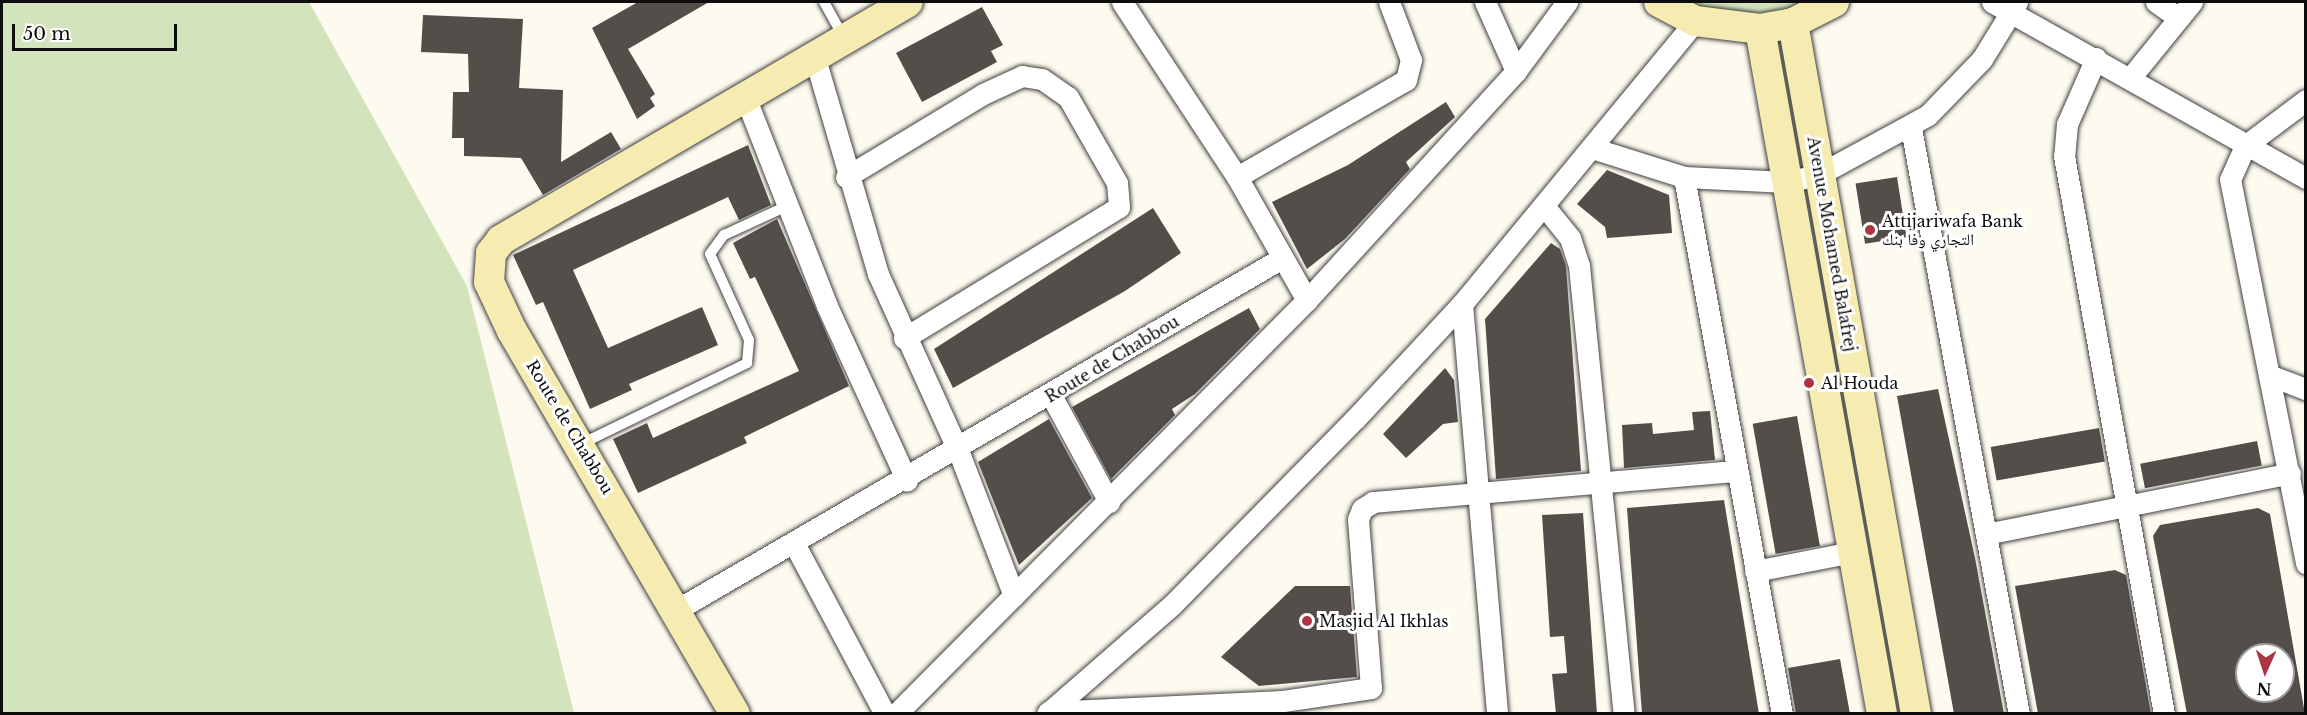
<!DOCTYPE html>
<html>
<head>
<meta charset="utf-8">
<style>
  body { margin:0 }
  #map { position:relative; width:2307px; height:715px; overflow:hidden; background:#fdfaef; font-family:"Libre Baskerville","Noto Naskh Arabic",serif }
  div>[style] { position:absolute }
  .green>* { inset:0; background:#d3e4bc }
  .building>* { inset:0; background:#544e4b; transform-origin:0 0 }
  .roads { filter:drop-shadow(0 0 2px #404040) drop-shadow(0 0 2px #404040) }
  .lane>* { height:10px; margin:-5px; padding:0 5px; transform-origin:5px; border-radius:5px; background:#fff }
  .street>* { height:21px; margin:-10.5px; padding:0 10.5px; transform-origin:10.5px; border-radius:10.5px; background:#fff }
  .secondary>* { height:30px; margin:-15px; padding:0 15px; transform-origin:15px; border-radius:15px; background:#f6ebb1 }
  .dots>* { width:16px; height:16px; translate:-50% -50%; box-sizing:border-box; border:3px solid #fff; border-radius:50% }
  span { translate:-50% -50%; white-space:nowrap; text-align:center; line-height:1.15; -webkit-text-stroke:6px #fff; paint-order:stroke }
  .poi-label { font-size:16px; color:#0d0d0d }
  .left { translate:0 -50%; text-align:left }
  .street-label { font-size:16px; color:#0d0d0d }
  .frame { position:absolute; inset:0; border:3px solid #0d0d0d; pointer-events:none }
  .north { position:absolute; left:2235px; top:643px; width:60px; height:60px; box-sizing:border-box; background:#fff; border:2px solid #9e9e9e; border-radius:50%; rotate:183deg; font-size:16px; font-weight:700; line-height:24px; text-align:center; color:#0d0d0d }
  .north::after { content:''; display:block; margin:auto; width:21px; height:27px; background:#ad3541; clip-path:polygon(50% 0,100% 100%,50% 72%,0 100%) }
  .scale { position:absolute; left:12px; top:24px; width:165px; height:27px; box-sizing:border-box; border:3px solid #0d0d0d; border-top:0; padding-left:8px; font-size:18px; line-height:21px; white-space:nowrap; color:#0d0d0d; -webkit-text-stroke:4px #fff; paint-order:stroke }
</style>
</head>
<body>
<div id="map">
  <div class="green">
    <div style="clip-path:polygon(2px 2px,309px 2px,467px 286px,574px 713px,2px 713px)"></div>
    <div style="clip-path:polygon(1682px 2px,1813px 2px,1754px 23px)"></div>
  </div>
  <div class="building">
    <div style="clip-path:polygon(638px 2px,709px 2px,628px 49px,655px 94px,650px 98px,655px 106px,637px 119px,592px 28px)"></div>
    <div style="clip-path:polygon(982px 7px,1003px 45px,991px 51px,997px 62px,922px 102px,896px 53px)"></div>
    <div style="clip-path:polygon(423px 15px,523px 19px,519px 88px,563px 90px,561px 162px,611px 132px,621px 149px,543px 195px,521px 158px,464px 156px,464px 138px,452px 138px,453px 92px,469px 92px,468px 54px,421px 52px)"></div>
    <div style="clip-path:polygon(1446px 102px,1455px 117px,1406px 162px,1410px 169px,1345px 239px,1307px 269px,1272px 202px,1348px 165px)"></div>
    <div style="clip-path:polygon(748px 145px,771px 205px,739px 220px,728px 197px,573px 270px,608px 348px,702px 307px,718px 345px,629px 384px,632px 390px,590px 409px,543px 302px,536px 305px,513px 255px)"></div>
    <div style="clip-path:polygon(1607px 170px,1669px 195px,1672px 233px,1607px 238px,1605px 227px,1577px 204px)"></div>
    <div style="left:1897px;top:177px;width:61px;height:42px;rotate:81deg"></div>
    <div style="clip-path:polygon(1153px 208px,1181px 253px,1125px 291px,953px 388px,934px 349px)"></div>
    <div style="clip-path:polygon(777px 219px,849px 386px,744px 437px,747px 443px,638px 493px,613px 439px,647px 423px,653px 438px,799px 371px,755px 277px,750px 279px,733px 243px)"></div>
    <div style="clip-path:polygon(1551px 243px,1560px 249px,1566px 266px,1581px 471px,1496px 479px,1485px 319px)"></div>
    <div style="clip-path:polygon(1249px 308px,1260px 329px,1195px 394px,1172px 409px,1175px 415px,1111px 479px,1072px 407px)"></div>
    <div style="clip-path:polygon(1445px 368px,1454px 380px,1458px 422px,1443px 424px,1406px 458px,1383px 434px)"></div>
    <div style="clip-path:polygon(1938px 389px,1975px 558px,2004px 714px,1954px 714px,1897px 396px)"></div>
    <div style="clip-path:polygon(1710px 411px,1715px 460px,1624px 468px,1622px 425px,1652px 423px,1653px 434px,1694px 430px,1692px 412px)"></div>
    <div style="left:1797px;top:416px;width:132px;height:45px;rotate:80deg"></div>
    <div style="clip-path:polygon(1049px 419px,1092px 498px,1019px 565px,978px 462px)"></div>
    <div style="left:2099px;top:428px;width:34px;height:110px;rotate:80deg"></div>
    <div style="left:2257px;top:441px;width:25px;height:119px;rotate:79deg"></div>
    <div style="clip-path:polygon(1724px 500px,1759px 714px,1642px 714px,1627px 508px)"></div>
    <div style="clip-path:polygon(evenodd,2258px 508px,2270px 514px,2305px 714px,2187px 714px,2153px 536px,2160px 525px,2258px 508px,2247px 655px,2283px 655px,2283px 691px,2247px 691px,2247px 655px)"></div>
    <div style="clip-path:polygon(1583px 513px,1597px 714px,1556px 714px,1552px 674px,1567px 673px,1564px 636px,1550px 637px,1542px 515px)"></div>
    <div style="clip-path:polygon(2115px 570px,2126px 575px,2151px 714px,2038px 714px,2015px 586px)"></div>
    <div style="clip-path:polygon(1295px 586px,1350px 586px,1357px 677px,1259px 686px,1221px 657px)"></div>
    <div style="clip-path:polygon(1840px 659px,1850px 714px,1796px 714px,1788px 668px)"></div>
  </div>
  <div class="roads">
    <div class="lane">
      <div style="left:824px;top:2px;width:41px;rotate:60.9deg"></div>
      <div style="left:581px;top:444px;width:185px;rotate:-26deg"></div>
      <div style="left:747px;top:363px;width:23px;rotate:-85deg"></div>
      <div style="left:749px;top:340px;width:94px;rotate:-114.4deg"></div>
      <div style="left:710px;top:254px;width:24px;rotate:-54deg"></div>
      <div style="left:724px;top:235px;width:69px;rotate:-24.7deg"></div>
    </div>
    <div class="street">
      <div style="left:1122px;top:2px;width:209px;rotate:56.7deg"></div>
      <div style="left:1237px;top:177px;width:142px;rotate:60.4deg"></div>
      <div style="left:1485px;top:2px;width:76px;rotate:65.8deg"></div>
      <div style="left:1516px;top:71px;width:86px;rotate:-53.5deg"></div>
      <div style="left:1992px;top:2px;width:360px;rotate:29.3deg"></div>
      <div style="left:2156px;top:2px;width:28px;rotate:35deg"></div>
      <div style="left:814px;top:55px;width:228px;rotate:73.7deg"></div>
      <div style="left:878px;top:274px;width:193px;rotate:65.6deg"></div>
      <div style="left:958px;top:450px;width:156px;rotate:69deg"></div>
      <div style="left:2096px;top:58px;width:72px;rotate:113.7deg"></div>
      <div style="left:2067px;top:124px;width:32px;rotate:95deg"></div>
      <div style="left:2064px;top:156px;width:567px;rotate:79.84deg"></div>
      <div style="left:2131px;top:77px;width:97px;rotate:-50.9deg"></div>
      <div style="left:744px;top:94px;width:228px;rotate:68.6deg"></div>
      <div style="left:827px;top:306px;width:192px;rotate:65.4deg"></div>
      <div style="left:2306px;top:100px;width:76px;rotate:143deg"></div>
      <div style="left:2245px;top:146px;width:36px;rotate:114deg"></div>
      <div style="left:2230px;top:179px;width:392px;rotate:78.8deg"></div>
      <div style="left:1911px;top:128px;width:596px;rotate:79.56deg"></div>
      <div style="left:1592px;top:148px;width:96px;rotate:17.5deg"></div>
      <div style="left:1684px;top:177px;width:103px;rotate:2.8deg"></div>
      <div style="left:1787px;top:182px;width:32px;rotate:-13deg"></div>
      <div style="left:1818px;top:175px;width:125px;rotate:-28.6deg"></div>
      <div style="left:1928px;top:115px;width:78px;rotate:-46deg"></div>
      <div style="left:1982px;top:59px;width:67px;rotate:-58.4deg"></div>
      <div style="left:846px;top:177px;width:160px;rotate:-31.2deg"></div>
      <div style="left:983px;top:94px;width:43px;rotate:-24.8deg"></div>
      <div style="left:1022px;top:76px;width:20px;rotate:9deg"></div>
      <div style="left:1042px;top:79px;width:32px;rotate:35deg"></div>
      <div style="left:1068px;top:97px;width:99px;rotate:60.3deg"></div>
      <div style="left:1117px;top:183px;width:24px;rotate:85deg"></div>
      <div style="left:1119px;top:207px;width:252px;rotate:148.6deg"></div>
      <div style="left:1237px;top:177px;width:195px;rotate:-29.9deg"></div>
      <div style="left:1406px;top:80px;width:21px;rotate:-76deg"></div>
      <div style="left:1411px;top:60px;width:62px;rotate:-110.8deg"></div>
      <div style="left:1684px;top:177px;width:546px;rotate:79.66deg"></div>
      <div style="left:1545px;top:207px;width:40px;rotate:51deg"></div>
      <div style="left:1570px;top:238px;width:29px;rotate:72deg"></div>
      <div style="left:1579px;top:266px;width:450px;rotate:84.3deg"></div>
      <div style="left:1462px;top:304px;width:411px;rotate:85.1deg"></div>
      <div style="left:2269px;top:375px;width:40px;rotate:21deg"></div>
      <div style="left:1051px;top:395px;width:122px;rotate:61.5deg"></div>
      <div style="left:1986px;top:534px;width:310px;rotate:-11.3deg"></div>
      <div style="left:795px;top:545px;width:191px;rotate:62deg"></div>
      <div style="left:1755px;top:571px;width:100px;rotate:-11deg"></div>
      <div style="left:678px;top:609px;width:699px;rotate:-30.16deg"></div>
      <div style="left:1048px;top:712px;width:235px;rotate:-2.7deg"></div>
      <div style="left:1283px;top:701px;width:89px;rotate:-8.4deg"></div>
      <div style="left:1371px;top:688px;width:169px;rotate:-94.4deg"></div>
      <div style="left:1358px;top:519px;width:11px;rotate:-68deg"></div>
      <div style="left:1362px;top:509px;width:13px;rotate:-32deg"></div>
      <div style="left:1373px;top:502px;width:364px;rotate:-4.9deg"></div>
      <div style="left:896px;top:714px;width:583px;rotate:-45.21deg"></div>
      <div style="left:1307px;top:300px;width:310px;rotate:-47.6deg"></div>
      <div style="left:1047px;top:714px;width:166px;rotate:-41.1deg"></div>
      <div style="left:1172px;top:605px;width:261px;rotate:-45.5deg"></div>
      <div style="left:1355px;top:419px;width:157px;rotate:-47.1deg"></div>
      <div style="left:1462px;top:304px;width:367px;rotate:-50.5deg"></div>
    </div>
    <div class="secondary">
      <div style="left:1659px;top:2px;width:41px;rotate:27.8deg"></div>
      <div style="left:1695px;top:21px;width:65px;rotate:7deg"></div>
      <div style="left:1760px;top:29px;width:34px;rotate:-10deg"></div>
      <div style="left:1793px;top:23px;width:46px;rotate:-27.1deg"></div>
      <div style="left:1793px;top:23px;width:702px;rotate:79.91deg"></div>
      <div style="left:1760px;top:29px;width:696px;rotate:79.9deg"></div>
      <div style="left:735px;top:714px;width:443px;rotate:-120.2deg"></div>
      <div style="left:512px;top:331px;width:54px;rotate:-115.1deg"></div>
      <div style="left:489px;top:282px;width:29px;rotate:-86deg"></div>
      <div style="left:491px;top:253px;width:16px;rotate:-52deg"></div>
      <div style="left:501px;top:240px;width:471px;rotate:-30.3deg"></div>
    </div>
  </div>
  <div class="dots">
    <div style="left:1870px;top:230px;background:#ad3541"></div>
    <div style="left:1809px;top:383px;background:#ad3541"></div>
    <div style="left:1307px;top:621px;background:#ad3541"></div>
  </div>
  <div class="poi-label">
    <span class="left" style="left:1882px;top:230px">Attijariwafa Bank<br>التجاري وفا بنك</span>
    <span class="left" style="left:1821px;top:383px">Al Houda</span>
    <span class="left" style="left:1319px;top:621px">Masjid Al Ikhlas</span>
  </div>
  <div class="street-label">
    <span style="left:1832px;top:244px;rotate:80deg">Avenue Mohamed Balafrej</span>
    <span style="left:1112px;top:359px;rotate:-31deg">Route de Chabbou</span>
    <span style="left:570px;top:427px;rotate:59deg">Route de Chabbou</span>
  </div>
  <div class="frame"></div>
  <div class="north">N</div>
  <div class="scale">50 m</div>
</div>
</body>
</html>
